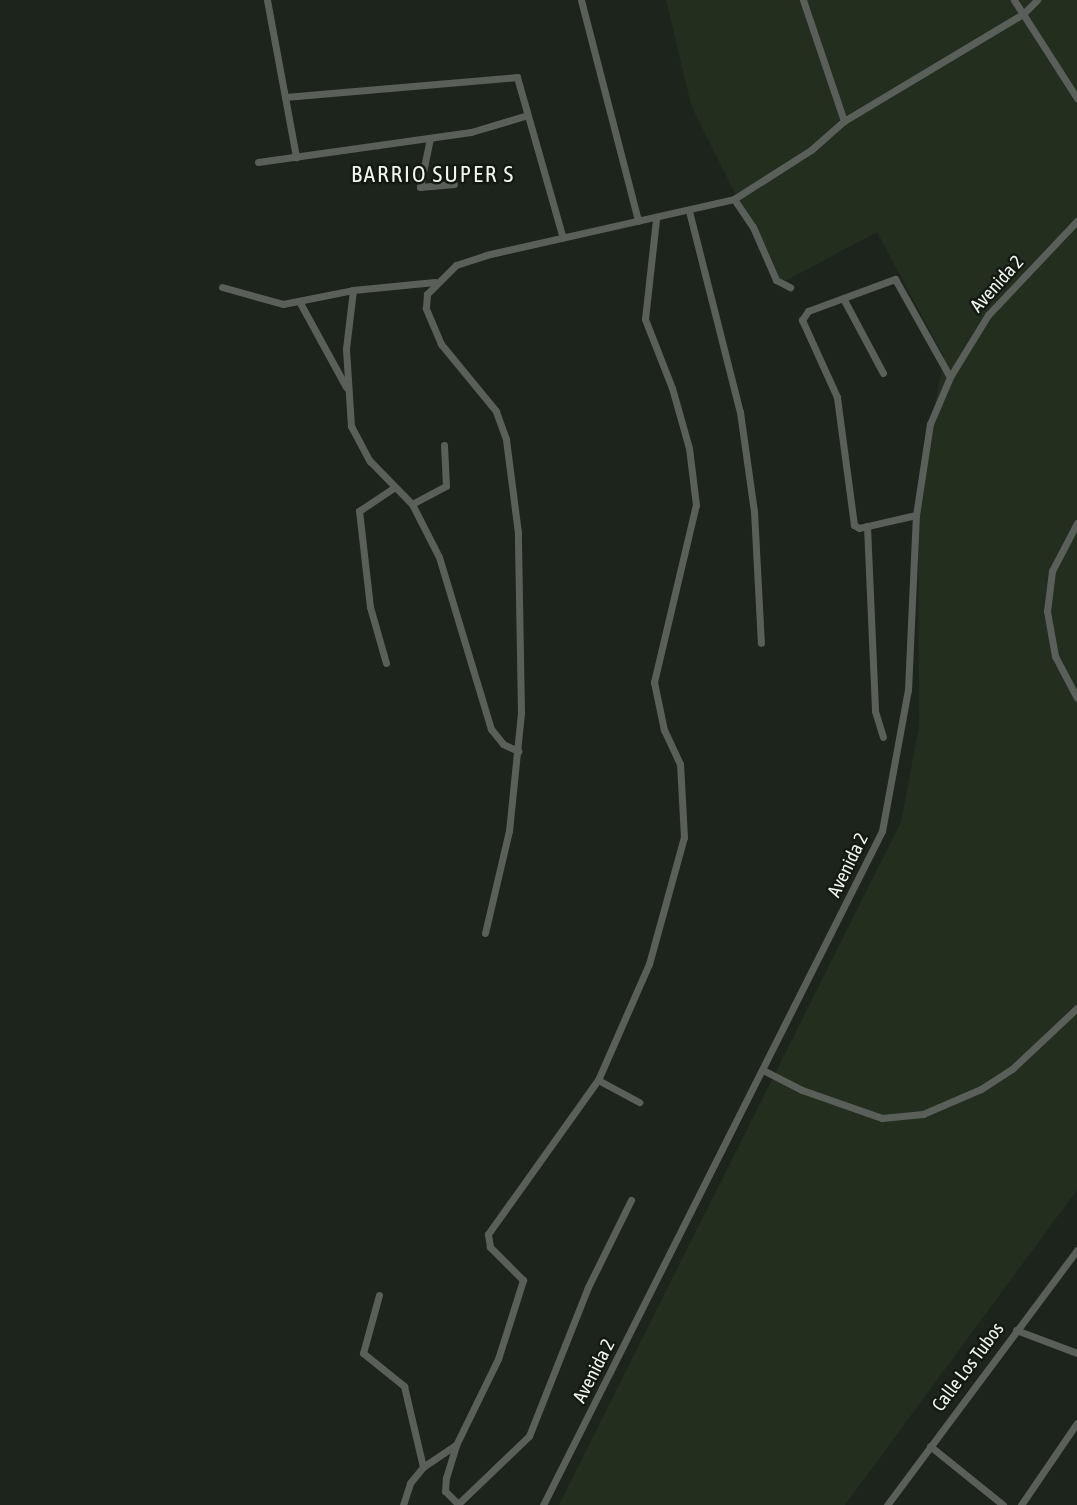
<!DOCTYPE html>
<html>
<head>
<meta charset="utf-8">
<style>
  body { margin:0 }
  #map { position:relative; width:1077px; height:1505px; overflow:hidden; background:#1d241b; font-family:"Asap Condensed",sans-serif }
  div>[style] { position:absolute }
  .built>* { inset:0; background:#232e1f }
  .street>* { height:7px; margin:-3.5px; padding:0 3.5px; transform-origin:3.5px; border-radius:3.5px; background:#5b5f5a }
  span { translate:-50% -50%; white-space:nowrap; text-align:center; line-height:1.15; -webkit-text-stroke:5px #141a11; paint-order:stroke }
  .street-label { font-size:19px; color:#f1f6f0 }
  .quarter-label { font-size:23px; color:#f1f6f0; letter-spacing:2px }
</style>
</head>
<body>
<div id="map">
  <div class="built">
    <div style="clip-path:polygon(666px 0,1077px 0,1077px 1190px,845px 1505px,559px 1505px,901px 822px,919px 726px,918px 493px,944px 357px,877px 232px,780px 284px,691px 105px)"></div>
  </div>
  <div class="street">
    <div style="left:267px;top:0;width:160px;rotate:79.5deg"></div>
    <div style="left:581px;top:0;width:228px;rotate:75.5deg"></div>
    <div style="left:803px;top:0;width:128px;rotate:71.3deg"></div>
    <div style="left:1014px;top:0;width:117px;rotate:57.3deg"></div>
    <div style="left:285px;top:97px;width:233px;rotate:-4.9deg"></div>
    <div style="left:517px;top:77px;width:167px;rotate:74.1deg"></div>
    <div style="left:430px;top:138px;width:50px;rotate:101.5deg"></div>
    <div style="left:420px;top:187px;width:34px;rotate:-5deg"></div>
    <div style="left:258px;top:162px;width:215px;rotate:-8deg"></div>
    <div style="left:471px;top:132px;width:59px;rotate:-16.6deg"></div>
    <div style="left:734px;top:199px;width:34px;rotate:56deg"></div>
    <div style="left:753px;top:227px;width:58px;rotate:66.5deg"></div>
    <div style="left:776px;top:280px;width:16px;rotate:27deg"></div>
    <div style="left:689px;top:211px;width:207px;rotate:75.8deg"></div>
    <div style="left:740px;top:412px;width:100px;rotate:82deg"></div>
    <div style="left:754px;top:511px;width:132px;rotate:87deg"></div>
    <div style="left:222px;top:287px;width:63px;rotate:15.6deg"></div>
    <div style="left:283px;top:304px;width:71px;rotate:-11.3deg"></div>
    <div style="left:353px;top:290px;width:82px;rotate:-5.6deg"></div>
    <div style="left:353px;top:290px;width:59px;rotate:96.8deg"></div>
    <div style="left:346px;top:349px;width:77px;rotate:86.3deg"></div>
    <div style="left:351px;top:426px;width:40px;rotate:62deg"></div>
    <div style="left:370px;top:461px;width:60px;rotate:45.7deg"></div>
    <div style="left:412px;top:504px;width:59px;rotate:63deg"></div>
    <div style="left:439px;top:557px;width:180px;rotate:73.2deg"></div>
    <div style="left:491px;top:729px;width:19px;rotate:51deg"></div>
    <div style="left:503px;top:744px;width:17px;rotate:25deg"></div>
    <div style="left:843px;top:298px;width:85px;rotate:61.9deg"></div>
    <div style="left:299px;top:301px;width:98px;rotate:61.3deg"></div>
    <div style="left:412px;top:504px;width:38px;rotate:-28deg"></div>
    <div style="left:446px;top:486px;width:41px;rotate:-92.8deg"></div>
    <div style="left:916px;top:515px;width:58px;rotate:167.2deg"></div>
    <div style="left:859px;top:528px;width:6px;rotate:-149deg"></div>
    <div style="left:854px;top:525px;width:129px;rotate:-97.6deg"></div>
    <div style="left:837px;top:397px;width:85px;rotate:-114.4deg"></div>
    <div style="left:802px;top:320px;width:11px;rotate:-56deg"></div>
    <div style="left:808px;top:311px;width:93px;rotate:-20.2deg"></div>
    <div style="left:895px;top:279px;width:112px;rotate:60.7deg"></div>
    <div style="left:1077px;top:523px;width:54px;rotate:117.5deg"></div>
    <div style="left:1052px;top:571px;width:40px;rotate:97.1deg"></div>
    <div style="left:1047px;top:611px;width:46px;rotate:79.9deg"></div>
    <div style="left:1055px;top:656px;width:47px;rotate:62.4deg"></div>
    <div style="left:867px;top:526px;width:185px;rotate:87.5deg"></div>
    <div style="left:875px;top:711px;width:27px;rotate:73deg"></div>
    <div style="left:386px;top:663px;width:58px;rotate:-105.9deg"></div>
    <div style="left:370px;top:607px;width:97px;rotate:-96.5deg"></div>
    <div style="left:359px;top:511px;width:43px;rotate:-33.7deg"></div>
    <div style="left:485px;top:933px;width:105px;rotate:-76.8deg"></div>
    <div style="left:509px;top:831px;width:119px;rotate:-84.2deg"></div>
    <div style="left:521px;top:713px;width:180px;rotate:-91deg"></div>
    <div style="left:518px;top:533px;width:95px;rotate:-97.3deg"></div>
    <div style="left:506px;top:439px;width:30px;rotate:-110deg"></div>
    <div style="left:496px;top:411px;width:87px;rotate:-129.4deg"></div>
    <div style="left:441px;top:344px;width:39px;rotate:-113deg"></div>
    <div style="left:426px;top:308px;width:14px;rotate:-86deg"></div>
    <div style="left:427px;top:294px;width:41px;rotate:-45deg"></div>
    <div style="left:456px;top:265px;width:32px;rotate:-18deg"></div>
    <div style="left:486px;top:255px;width:254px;rotate:-12.7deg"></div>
    <div style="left:734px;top:199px;width:91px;rotate:-32.5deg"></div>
    <div style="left:811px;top:150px;width:44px;rotate:-41.3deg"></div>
    <div style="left:844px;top:121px;width:209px;rotate:-30.9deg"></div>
    <div style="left:1023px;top:14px;width:20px;rotate:-45deg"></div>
    <div style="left:763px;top:1070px;width:44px;rotate:27.1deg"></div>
    <div style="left:802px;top:1090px;width:85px;rotate:19.3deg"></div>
    <div style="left:882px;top:1118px;width:41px;rotate:-5.6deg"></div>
    <div style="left:923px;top:1114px;width:63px;rotate:-23.3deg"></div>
    <div style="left:981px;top:1089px;width:37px;rotate:-33deg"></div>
    <div style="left:1012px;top:1069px;width:89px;rotate:-43.2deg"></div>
    <div style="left:598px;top:1080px;width:47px;rotate:28.2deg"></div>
    <div style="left:631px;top:1200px;width:97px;rotate:116.3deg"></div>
    <div style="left:588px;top:1287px;width:160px;rotate:111.6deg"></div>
    <div style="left:529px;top:1436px;width:98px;rotate:136.2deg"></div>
    <div style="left:458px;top:1504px;width:18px;rotate:-135deg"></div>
    <div style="left:445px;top:1491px;width:13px;rotate:-86deg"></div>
    <div style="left:446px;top:1478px;width:34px;rotate:-73deg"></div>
    <div style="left:456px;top:1445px;width:96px;rotate:-64deg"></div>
    <div style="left:498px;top:1359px;width:83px;rotate:-72.4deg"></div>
    <div style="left:523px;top:1280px;width:47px;rotate:-135deg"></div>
    <div style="left:490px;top:1247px;width:13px;rotate:-99deg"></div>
    <div style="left:488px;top:1234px;width:189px;rotate:-54.5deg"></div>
    <div style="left:598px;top:1080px;width:127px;rotate:-66.3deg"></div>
    <div style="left:649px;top:964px;width:132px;rotate:-74.6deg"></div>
    <div style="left:684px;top:837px;width:73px;rotate:-93.1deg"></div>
    <div style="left:680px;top:764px;width:38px;rotate:-115deg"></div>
    <div style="left:664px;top:730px;width:49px;rotate:-101.8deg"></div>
    <div style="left:654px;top:682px;width:182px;rotate:-76.7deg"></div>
    <div style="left:696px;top:505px;width:57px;rotate:-97deg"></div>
    <div style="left:689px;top:448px;width:62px;rotate:-105.8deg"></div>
    <div style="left:672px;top:388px;width:74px;rotate:-111.4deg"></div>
    <div style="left:645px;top:319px;width:101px;rotate:-83.7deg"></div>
    <div style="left:379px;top:1295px;width:60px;rotate:105.4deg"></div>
    <div style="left:363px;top:1353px;width:53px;rotate:38.8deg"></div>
    <div style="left:404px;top:1386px;width:83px;rotate:76.8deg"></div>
    <div style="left:1016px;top:1330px;width:65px;rotate:20.7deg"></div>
    <div style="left:930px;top:1446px;width:94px;rotate:38.9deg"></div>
    <div style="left:403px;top:1505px;width:23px;rotate:-72deg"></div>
    <div style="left:410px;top:1483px;width:21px;rotate:-51deg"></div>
    <div style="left:423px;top:1467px;width:40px;rotate:-34deg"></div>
    <div style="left:543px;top:1505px;width:754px;rotate:-63.3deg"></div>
    <div style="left:882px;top:831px;width:143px;rotate:-79.6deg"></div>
    <div style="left:908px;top:690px;width:175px;rotate:-87.4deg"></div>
    <div style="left:916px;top:515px;width:92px;rotate:-81.3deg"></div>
    <div style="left:930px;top:424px;width:51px;rotate:-66.9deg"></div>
    <div style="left:950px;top:377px;width:73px;rotate:-58.5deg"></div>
    <div style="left:988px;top:315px;width:129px;rotate:-46.6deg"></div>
    <div style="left:887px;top:1505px;width:318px;rotate:-53.3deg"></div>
    <div style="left:1021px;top:1505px;width:99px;rotate:-55.7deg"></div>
  </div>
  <div class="street-label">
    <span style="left:997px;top:284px;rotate:-48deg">Avenida 2</span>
    <span style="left:848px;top:865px;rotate:-64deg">Avenida 2</span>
    <span style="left:968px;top:1367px;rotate:-53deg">Calle Los Tubos</span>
    <span style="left:594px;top:1371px;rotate:-63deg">Avenida 2</span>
  </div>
  <div class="quarter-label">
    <span style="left:433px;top:174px">BARRIO SUPER S</span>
  </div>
</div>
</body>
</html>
